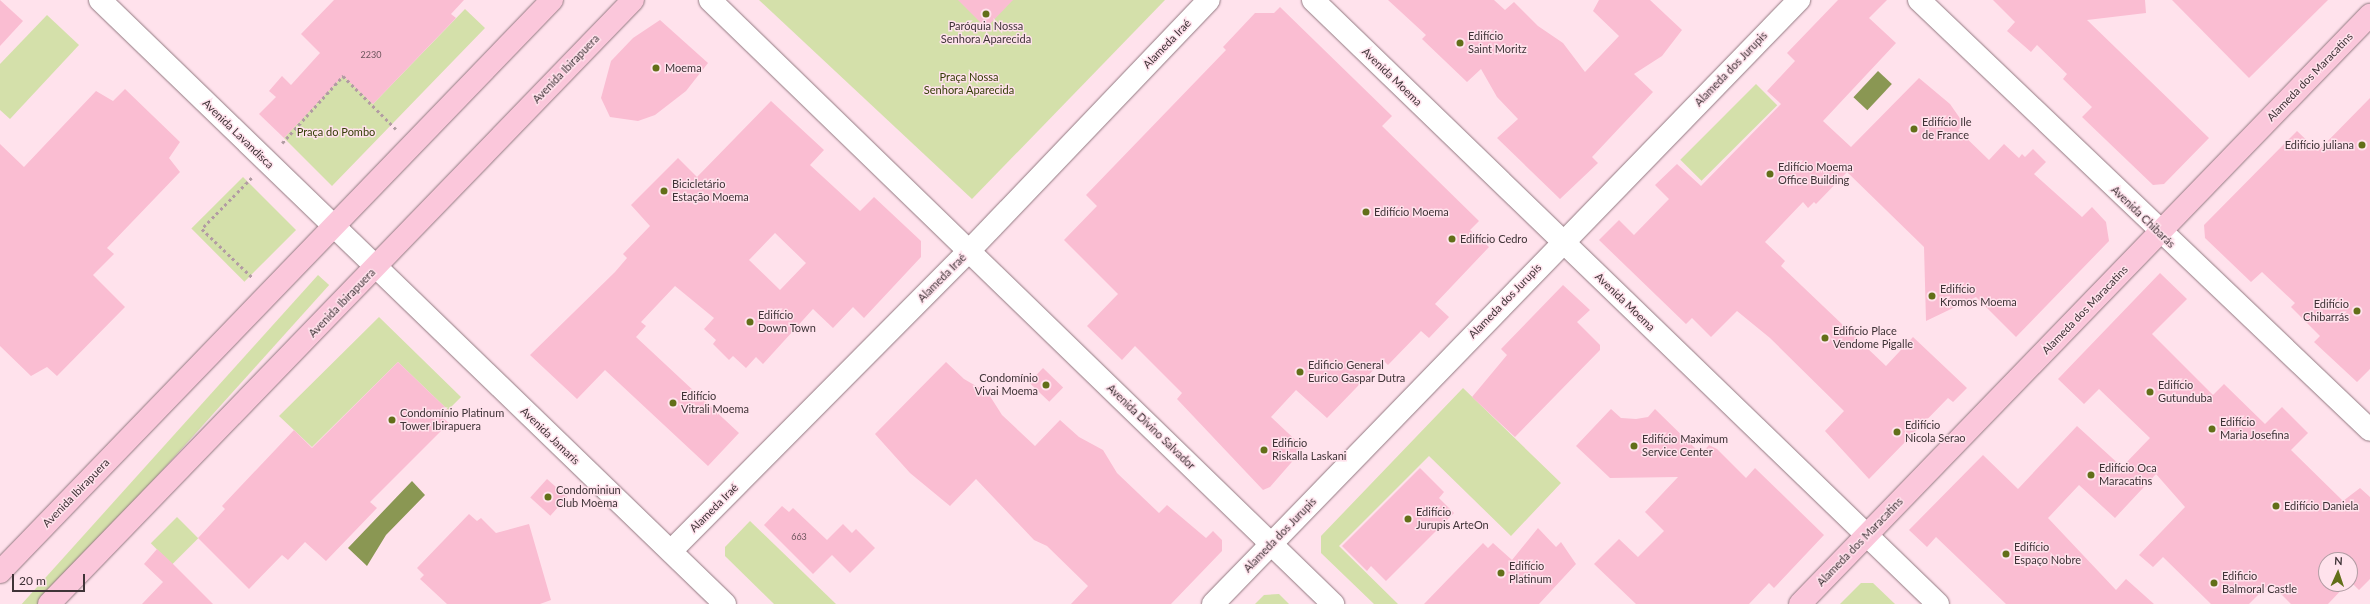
<!DOCTYPE html>
<html>
<head>
<meta charset="utf-8">
<style>
  body { margin:0 }
  #map { position:relative; width:2370px; height:604px; overflow:hidden; background:#ffe2ec; font-family:Lato,sans-serif }
  div>[style] { position:absolute }
  .green>* { inset:0; background:#d4e0aa; transform-origin:0 0 }
  .water>* { inset:0; background:#8a9753; transform-origin:0 0 }
  .building>* { inset:0; background:#fabdd2; transform-origin:0 0 }
  .path>* { height:2.5px; margin-top:-1.25px; transform-origin:0; background:repeating-linear-gradient(90deg,#b29ca3 0 3px,transparent 0 6px) }
  .roads { filter:drop-shadow(0 0 1px #927981) drop-shadow(0 0 1px #927981) }
  .minor>* { height:22px; margin:-11px; padding:0 11px; transform-origin:11px; border-radius:11px; background:#fff }
  .major>* { height:22px; margin:-11px; padding:0 11px; transform-origin:11px; border-radius:11px; background:#fbc7db }
  .dots>* { width:11px; height:11px; translate:-50% -50%; box-sizing:border-box; border:2px solid #ffe2ec; border-radius:50% }
  span { translate:-50% -50%; white-space:nowrap; text-align:center; line-height:1.15; -webkit-text-stroke:3px #ffe2ec; paint-order:stroke }
  .number-label { font-size:9px; color:#6e565e }
  .number-label span { -webkit-text-stroke-width:0 }
  .poi-label { font-size:11px; color:#3f3337 }
  .left { translate:0 -50%; text-align:left }
  .right { translate:-100% -50%; text-align:right }
  .street-label { font-size:11px; color:#3f3337 }
  .park-label { font-size:11px; color:#353d06 }
  .north { position:absolute; left:2318px; top:552px; width:40px; height:40px; box-sizing:border-box; background:#ffe2ec; border:1px solid #b29ca4; border-radius:50%; rotate:3deg; font-size:11px; font-weight:700; line-height:16px; text-align:center; color:#3f3337 }
  .north::after { content:''; display:block; margin:auto; width:14px; height:18px; background:#626f19; clip-path:polygon(50% 0,100% 100%,50% 72%,0 100%) }
  .scale { position:absolute; left:12px; top:574px; width:73px; height:18px; box-sizing:border-box; border:2px solid #3f3337; border-top:0; padding-left:5px; font-size:12px; line-height:14px; white-space:nowrap; color:#3f3337; -webkit-text-stroke:3px #ffe2ec; paint-order:stroke }
</style>
</head>
<body>
<div id="map">
  <div class="green">
    <div style="clip-path:polygon(759px 0,1165px 0,972px 199px)"></div>
    <div style="clip-path:polygon(465px 9px,485px 28px,332px 186px,284px 138px,343px 75px,373px 104px)"></div>
    <div style="clip-path:polygon(47px 15px,79px 45px,10px 119px,0 110px,0 64px)"></div>
    <div style="left:1756px;top:84px;width:30px;height:107px;rotate:45deg"></div>
    <div style="left:243px;top:177px;width:75px;height:73px;rotate:45deg"></div>
    <div style="left:318px;top:275px;width:15px;height:458px;rotate:42deg"></div>
    <div style="clip-path:polygon(379px 317px,461px 397px,448px 410px,398px 362px,312px 447px,279px 416px)"></div>
    <div style="clip-path:polygon(1463px 388px,1561px 483px,1511px 536px,1429px 456px,1339px 546px,1398px 604px,1374px 604px,1321px 553px,1321px 536px)"></div>
    <div style="left:177px;top:517px;width:30px;height:37px;rotate:45deg"></div>
    <div style="clip-path:polygon(750px 521px,836px 604px,774px 604px,725px 556px,725px 547px)"></div>
    <div style="clip-path:polygon(1861px 583px,1873px 583px,1895px 604px,1840px 604px)"></div>
    <div style="clip-path:polygon(1279px 594px,1289px 604px,1255px 604px,1264px 595px)"></div>
  </div>
  <div class="water">
    <div style="left:1878px;top:71px;width:19px;height:36px;rotate:43deg"></div>
    <div style="clip-path:polygon(412px 481px,425px 495px,386px 535px,367px 566px,348px 548px)"></div>
  </div>
  <div class="building">
    <div style="clip-path:polygon(0 0,23px 21px,0 46px)"></div>
    <div style="clip-path:polygon(334px 0,464px 0,451px 14px,456px 18px,373px 104px,343px 76px,284px 138px,259px 114px,276px 97px,269px 91px,282px 76px,291px 85px,320px 53px,301px 34px)"></div>
    <div style="clip-path:polygon(958px 0,1013px 0,986px 28px)"></div>
    <div style="clip-path:polygon(1388px 0,1494px 0,1505px 10px,1514px 2px,1538px 26px,1563px 43px,1585px 72px,1619px 36px,1593px 11px,1599px 0,1650px 0,1682px 30px,1662px 56px,1634px 74px,1653px 92px,1592px 157px,1598px 163px,1560px 199px,1497px 138px,1518px 119px,1497px 97px,1481px 69px,1467px 82px,1422px 39px,1426px 35px)"></div>
    <div style="clip-path:polygon(1838px 0,1887px 0,1869px 18px,1896px 43px,1823px 121px,1851px 147px,1919px 78px,1950px 104px,1964px 124px,1958px 130px,1989px 160px,2004px 144px,2019px 158px,2022px 154px,2025px 157px,2033px 149px,2046px 162px,2034px 174px,2082px 217px,2092px 207px,2106px 222px,2109px 241px,2016px 337px,1976px 297px,1926px 321px,1924px 247px,1847px 172px,1816px 204px,1814px 202px,1808px 208px,1803px 202px,1765px 242px,1785px 261px,1781px 266px,1886px 366px,1913px 337px,1967px 388px,1953px 402px,1948px 398px,1869px 479px,1825px 431px,1844px 411px,1770px 338px,1737px 311px,1711px 337px,1692px 318px,1686px 324px,1599px 240px,1619px 220px,1634px 235px,1669px 199px,1655px 185px,1677px 164px,1701px 186px,1781px 104px,1767px 91px,1795px 61px,1787px 53px)"></div>
    <div style="clip-path:polygon(1993px 0,2145px 0,2146px 13px,2087px 20px,2209px 138px,2164px 184px,2153px 185px,2082px 117px,2092px 107px,2063px 79px,2067px 74px,2037px 45px,2031px 52px,2007px 31px,2015px 22px)"></div>
    <div style="clip-path:polygon(2172px 0,2328px 0,2249px 78px)"></div>
    <div style="clip-path:polygon(1280px 7px,1392px 116px,1382px 126px,1479px 221px,1470px 230px,1489px 247px,1435px 304px,1449px 317px,1429px 338px,1421px 331px,1388px 365px,1383px 360px,1327px 418px,1296px 390px,1271px 417px,1304px 448px,1270px 487px,1263px 490px,1177px 399px,1182px 393px,1135px 346px,1122px 360px,1087px 326px,1118px 294px,1064px 240px,1097px 206px,1086px 195px,1226px 50px,1223px 47px,1255px 13px,1274px 13px)"></div>
    <div style="clip-path:polygon(660px 20px,708px 63px,686px 91px,655px 115px,638px 121px,610px 117px,601px 98px,611px 61px,633px 38px)"></div>
    <div style="clip-path:polygon(125px 89px,180px 142px,169px 158px,180px 172px,107px 248px,114px 254px,93px 275px,125px 307px,57px 376px,47px 367px,31px 376px,0 346px,0 144px,24px 167px,96px 91px,113px 101px)"></div>
    <div style="clip-path:polygon(2370px 98px,2370px 369px,2357px 382px,2314px 342px,2320px 336px,2291px 307px,2295px 303px,2262px 272px,2251px 282px,2205px 238px,2204px 225px,2297px 131px,2318px 151px)"></div>
    <div style="clip-path:polygon(evenodd,771px 101px,824px 150px,810px 165px,860px 211px,874px 197px,921px 241px,921px 257px,864px 318px,853px 307px,833px 328px,813px 309px,763px 364px,756px 357px,746px 368px,733px 356px,729px 360px,713px 344px,716px 340px,704px 329px,714px 318px,675px 286px,641px 322px,646px 326px,636px 337px,739px 433px,708px 466px,605px 370px,577px 399px,530px 355px,615px 272px,627px 258px,623px 254px,650px 226px,631px 205px,678px 158px,697px 177px,771px 101px,775px 233px,806px 263px,780px 290px,749px 260px,775px 233px)"></div>
    <div style="clip-path:polygon(2160px 273px,2187px 299px,2152px 334px,2213px 395px,2224px 384px,2265px 424px,2282px 407px,2308px 433px,2291px 450px,2343px 501px,2360px 488px,2370px 497px,2370px 579px,2359px 590px,2350px 581px,2350px 560px,2326px 560px,2326px 584px,2347px 584px,2328px 604px,2291px 604px,2270px 583px,2249px 604px,2211px 604px,2163px 557px,2153px 567px,2139px 555px,2185px 507px,2156px 474px,2115px 518px,2079px 485px,2048px 518px,2116px 590px,2126px 579px,2154px 604px,2006px 604px,1936px 537px,1927px 547px,1909px 530px,1983px 455px,2018px 489px,2077px 426px,2122px 467px,2150px 438px,2099px 389px,2084px 404px,2058px 379px)"></div>
    <div style="clip-path:polygon(1563px 285px,1590px 310px,1577px 322px,1600px 345px,1600px 350px,1515px 437px,1472px 397px,1507px 355px,1501px 349px)"></div>
    <div style="clip-path:polygon(398px 362px,448px 410px,442px 417px,449px 423px,370px 502px,377px 508px,326px 561px,305px 542px,288px 560px,282px 555px,249px 589px,198px 538px,225px 509px,222px 506px,294px 430px,312px 448px)"></div>
    <div style="clip-path:polygon(946px 362px,964px 379px,988px 393px,1002px 415px,1035px 446px,1060px 420px,1079px 437px,1103px 450px,1117px 473px,1159px 513px,1167px 505px,1206px 538px,1213px 531px,1222px 540px,1222px 551px,1171px 604px,1071px 604px,1088px 586px,1047px 546px,1034px 540px,976px 479px,950px 506px,910px 473px,875px 434px)"></div>
    <div style="left:1043px;top:368px;width:28px;height:20px;rotate:44deg"></div>
    <div style="clip-path:polygon(1611px 409px,1621px 418px,1636px 419px,1648px 417px,1655px 409px,1701px 454px,1709px 445px,1717px 449px,1746px 478px,1755px 468px,1824px 535px,1774px 588px,1769px 583px,1749px 604px,1636px 604px,1594px 564px,1619px 539px,1638px 557px,1664px 531px,1645px 512px,1678px 477px,1610px 478px,1576px 446px)"></div>
    <div style="clip-path:polygon(1420px 468px,1444px 492px,1439px 498px,1454px 513px,1386px 581px,1371px 566px,1367px 571px,1342px 546px)"></div>
    <div style="left:547px;top:479px;width:27px;height:25px;rotate:42deg"></div>
    <div style="clip-path:polygon(782px 506px,789px 512px,793px 508px,827px 540px,843px 524px,852px 533px,856px 529px,875px 548px,850px 573px,832px 555px,813px 574px,764px 525px)"></div>
    <div style="clip-path:polygon(469px 514px,477px 521px,481px 518px,496px 533px,529px 524px,551px 600px,540px 604px,447px 604px,420px 579px,424px 575px,417px 568px)"></div>
    <div style="clip-path:polygon(1538px 528px,1556px 547px,1561px 542px,1576px 564px,1539px 604px,1424px 604px,1483px 543px,1488px 548px,1493px 543px,1512px 560px)"></div>
    <div style="clip-path:polygon(157px 549px,171px 562px,213px 604px,142px 604px,163px 582px,144px 564px)"></div>
  </div>
  <div class="path">
    <div style="left:282px;top:143px;width:91px;rotate:-47.7deg"></div>
    <div style="left:343px;top:76px;width:75px;rotate:45deg"></div>
    <div style="left:252px;top:178px;width:71px;rotate:134.4deg"></div>
    <div style="left:202px;top:229px;width:71px;rotate:43.9deg"></div>
  </div>
  <div class="roads">
    <div class="minor">
      <div style="left:100px;top:0;width:869px;rotate:44.02deg"></div>
      <div style="left:710px;top:0;width:868px;rotate:44.11deg"></div>
      <div style="left:1313px;top:0;width:869px;rotate:44.02deg"></div>
      <div style="left:1919px;top:0;width:623px;rotate:43.63deg"></div>
      <div style="left:671px;top:551px;width:423px;rotate:-45.2deg"></div>
      <div style="left:969px;top:251px;width:347px;rotate:-46.3deg"></div>
      <div style="left:1213px;top:604px;width:842px;rotate:-45.87deg"></div>
    </div>
    <div class="major">
      <div style="left:0;top:572px;width:795px;rotate:-46.02deg"></div>
      <div style="left:49px;top:604px;width:840px;rotate:-45.96deg"></div>
      <div style="left:1800px;top:604px;width:820px;rotate:-45.94deg"></div>
    </div>
  </div>
  <div class="dots">
    <div style="left:986px;top:14px;background:#626f19"></div>
    <div style="left:1460px;top:43px;background:#626f19"></div>
    <div style="left:656px;top:68px;background:#626f19"></div>
    <div style="left:1914px;top:129px;background:#626f19"></div>
    <div style="left:2362px;top:145px;background:#626f19"></div>
    <div style="left:1770px;top:174px;background:#626f19"></div>
    <div style="left:664px;top:191px;background:#626f19"></div>
    <div style="left:1366px;top:212px;background:#626f19"></div>
    <div style="left:1452px;top:239px;background:#626f19"></div>
    <div style="left:1932px;top:296px;background:#626f19"></div>
    <div style="left:2357px;top:311px;background:#626f19"></div>
    <div style="left:750px;top:322px;background:#626f19"></div>
    <div style="left:1825px;top:338px;background:#626f19"></div>
    <div style="left:1300px;top:372px;background:#626f19"></div>
    <div style="left:1046px;top:385px;background:#626f19"></div>
    <div style="left:2150px;top:392px;background:#626f19"></div>
    <div style="left:673px;top:403px;background:#626f19"></div>
    <div style="left:392px;top:420px;background:#626f19"></div>
    <div style="left:2212px;top:429px;background:#626f19"></div>
    <div style="left:1897px;top:432px;background:#626f19"></div>
    <div style="left:1634px;top:446px;background:#626f19"></div>
    <div style="left:1264px;top:450px;background:#626f19"></div>
    <div style="left:2091px;top:475px;background:#626f19"></div>
    <div style="left:548px;top:497px;background:#626f19"></div>
    <div style="left:2276px;top:506px;background:#626f19"></div>
    <div style="left:1408px;top:519px;background:#626f19"></div>
    <div style="left:2006px;top:554px;background:#626f19"></div>
    <div style="left:1501px;top:573px;background:#626f19"></div>
    <div style="left:2214px;top:583px;background:#626f19"></div>
  </div>
  <div class="number-label">
    <span style="left:371px;top:55px">2230</span>
    <span style="left:799px;top:537px">663</span>
  </div>
  <div class="poi-label">
    <span style="left:986px;top:33px">Paróquia Nossa<br>Senhora Aparecida</span>
    <span class="left" style="left:1468px;top:43px">Edifício<br>Saint Moritz</span>
    <span class="left" style="left:665px;top:68px">Moema</span>
    <span class="left" style="left:1922px;top:129px">Edifício Ile<br>de France</span>
    <span class="right" style="left:2354px;top:145px">Edifício juliana</span>
    <span class="left" style="left:1778px;top:174px">Edifício Moema<br>Office Building</span>
    <span class="left" style="left:672px;top:191px">Bicicletário<br>Estação Moema</span>
    <span class="left" style="left:1374px;top:212px">Edifício Moema</span>
    <span class="left" style="left:1460px;top:239px">Edifício Cedro</span>
    <span class="left" style="left:1940px;top:296px">Edifício<br>Kromos Moema</span>
    <span class="right" style="left:2349px;top:311px">Edifício<br>Chibarrás</span>
    <span class="left" style="left:758px;top:322px">Edifício<br>Down Town</span>
    <span class="left" style="left:1833px;top:338px">Edificio Place<br>Vendome Pigalle</span>
    <span class="left" style="left:1308px;top:372px">Edificio General<br>Eurico Gaspar Dutra</span>
    <span class="right" style="left:1038px;top:385px">Condomínio<br>Vivai Moema</span>
    <span class="left" style="left:2158px;top:392px">Edifício<br>Gutunduba</span>
    <span class="left" style="left:681px;top:403px">Edifício<br>Vitrali Moema</span>
    <span class="left" style="left:400px;top:420px">Condomínio Platinum<br>Tower Ibirapuera</span>
    <span class="left" style="left:2220px;top:429px">Edifício<br>Maria Josefina</span>
    <span class="left" style="left:1905px;top:432px">Edifício<br>Nicola Serao</span>
    <span class="left" style="left:1642px;top:446px">Edifício Maximum<br>Service Center</span>
    <span class="left" style="left:1272px;top:450px">Edificio<br>Riskalla Laskani</span>
    <span class="left" style="left:2099px;top:475px">Edifício Oca<br>Maracatins</span>
    <span class="left" style="left:556px;top:497px">Condominiun<br>Club Moema</span>
    <span class="left" style="left:2284px;top:506px">Edifício Daniela</span>
    <span class="left" style="left:1416px;top:519px">Edifício<br>Jurupis ArteOn</span>
    <span class="left" style="left:2014px;top:554px">Edifício<br>Espaço Nobre</span>
    <span class="left" style="left:1509px;top:573px">Edifício<br>Platinum</span>
    <span class="left" style="left:2222px;top:583px">Edificio<br>Balmoral Castle</span>
  </div>
  <div class="street-label">
    <span style="left:1167px;top:44px;rotate:-46deg">Alameda Iraé</span>
    <span style="left:566px;top:69px;rotate:-46deg">Avenida Ibirapuera</span>
    <span style="left:1731px;top:69px;rotate:-46deg">Alameda dos Jurupis</span>
    <span style="left:1392px;top:77px;rotate:44deg">Avenida Moema</span>
    <span style="left:2310px;top:77px;rotate:-46deg">Alameda dos Maracatins</span>
    <span style="left:238px;top:134px;rotate:44deg">Avenida Lavandisca</span>
    <span style="left:2143px;top:217px;rotate:44deg">Avenida Chibarás</span>
    <span style="left:942px;top:278px;rotate:-45deg">Alameda Iraé</span>
    <span style="left:1505px;top:301px;rotate:-46deg">Alameda dos Jurupis</span>
    <span style="left:1625px;top:302px;rotate:44deg">Avenida Moema</span>
    <span style="left:342px;top:303px;rotate:-46deg">Avenida Ibirapuera</span>
    <span style="left:2085px;top:310px;rotate:-46deg">Alameda dos Maracatins</span>
    <span style="left:1151px;top:427px;rotate:44deg">Avenida Divino Salvador</span>
    <span style="left:550px;top:436px;rotate:44deg">Avenida Jamaris</span>
    <span style="left:76px;top:493px;rotate:-46deg">Avenida Ibirapuera</span>
    <span style="left:714px;top:508px;rotate:-45deg">Alameda Iraé</span>
    <span style="left:1280px;top:535px;rotate:-46deg">Alameda dos Jurupis</span>
    <span style="left:1860px;top:542px;rotate:-46deg">Alameda dos Maracatins</span>
  </div>
  <div class="park-label">
    <span style="left:969px;top:84px">Praça Nossa<br>Senhora Aparecida</span>
    <span style="left:336px;top:132px">Praça do Pombo</span>
  </div>
  <div class="north">N</div>
  <div class="scale">20 m</div>
</div>
</body>
</html>
